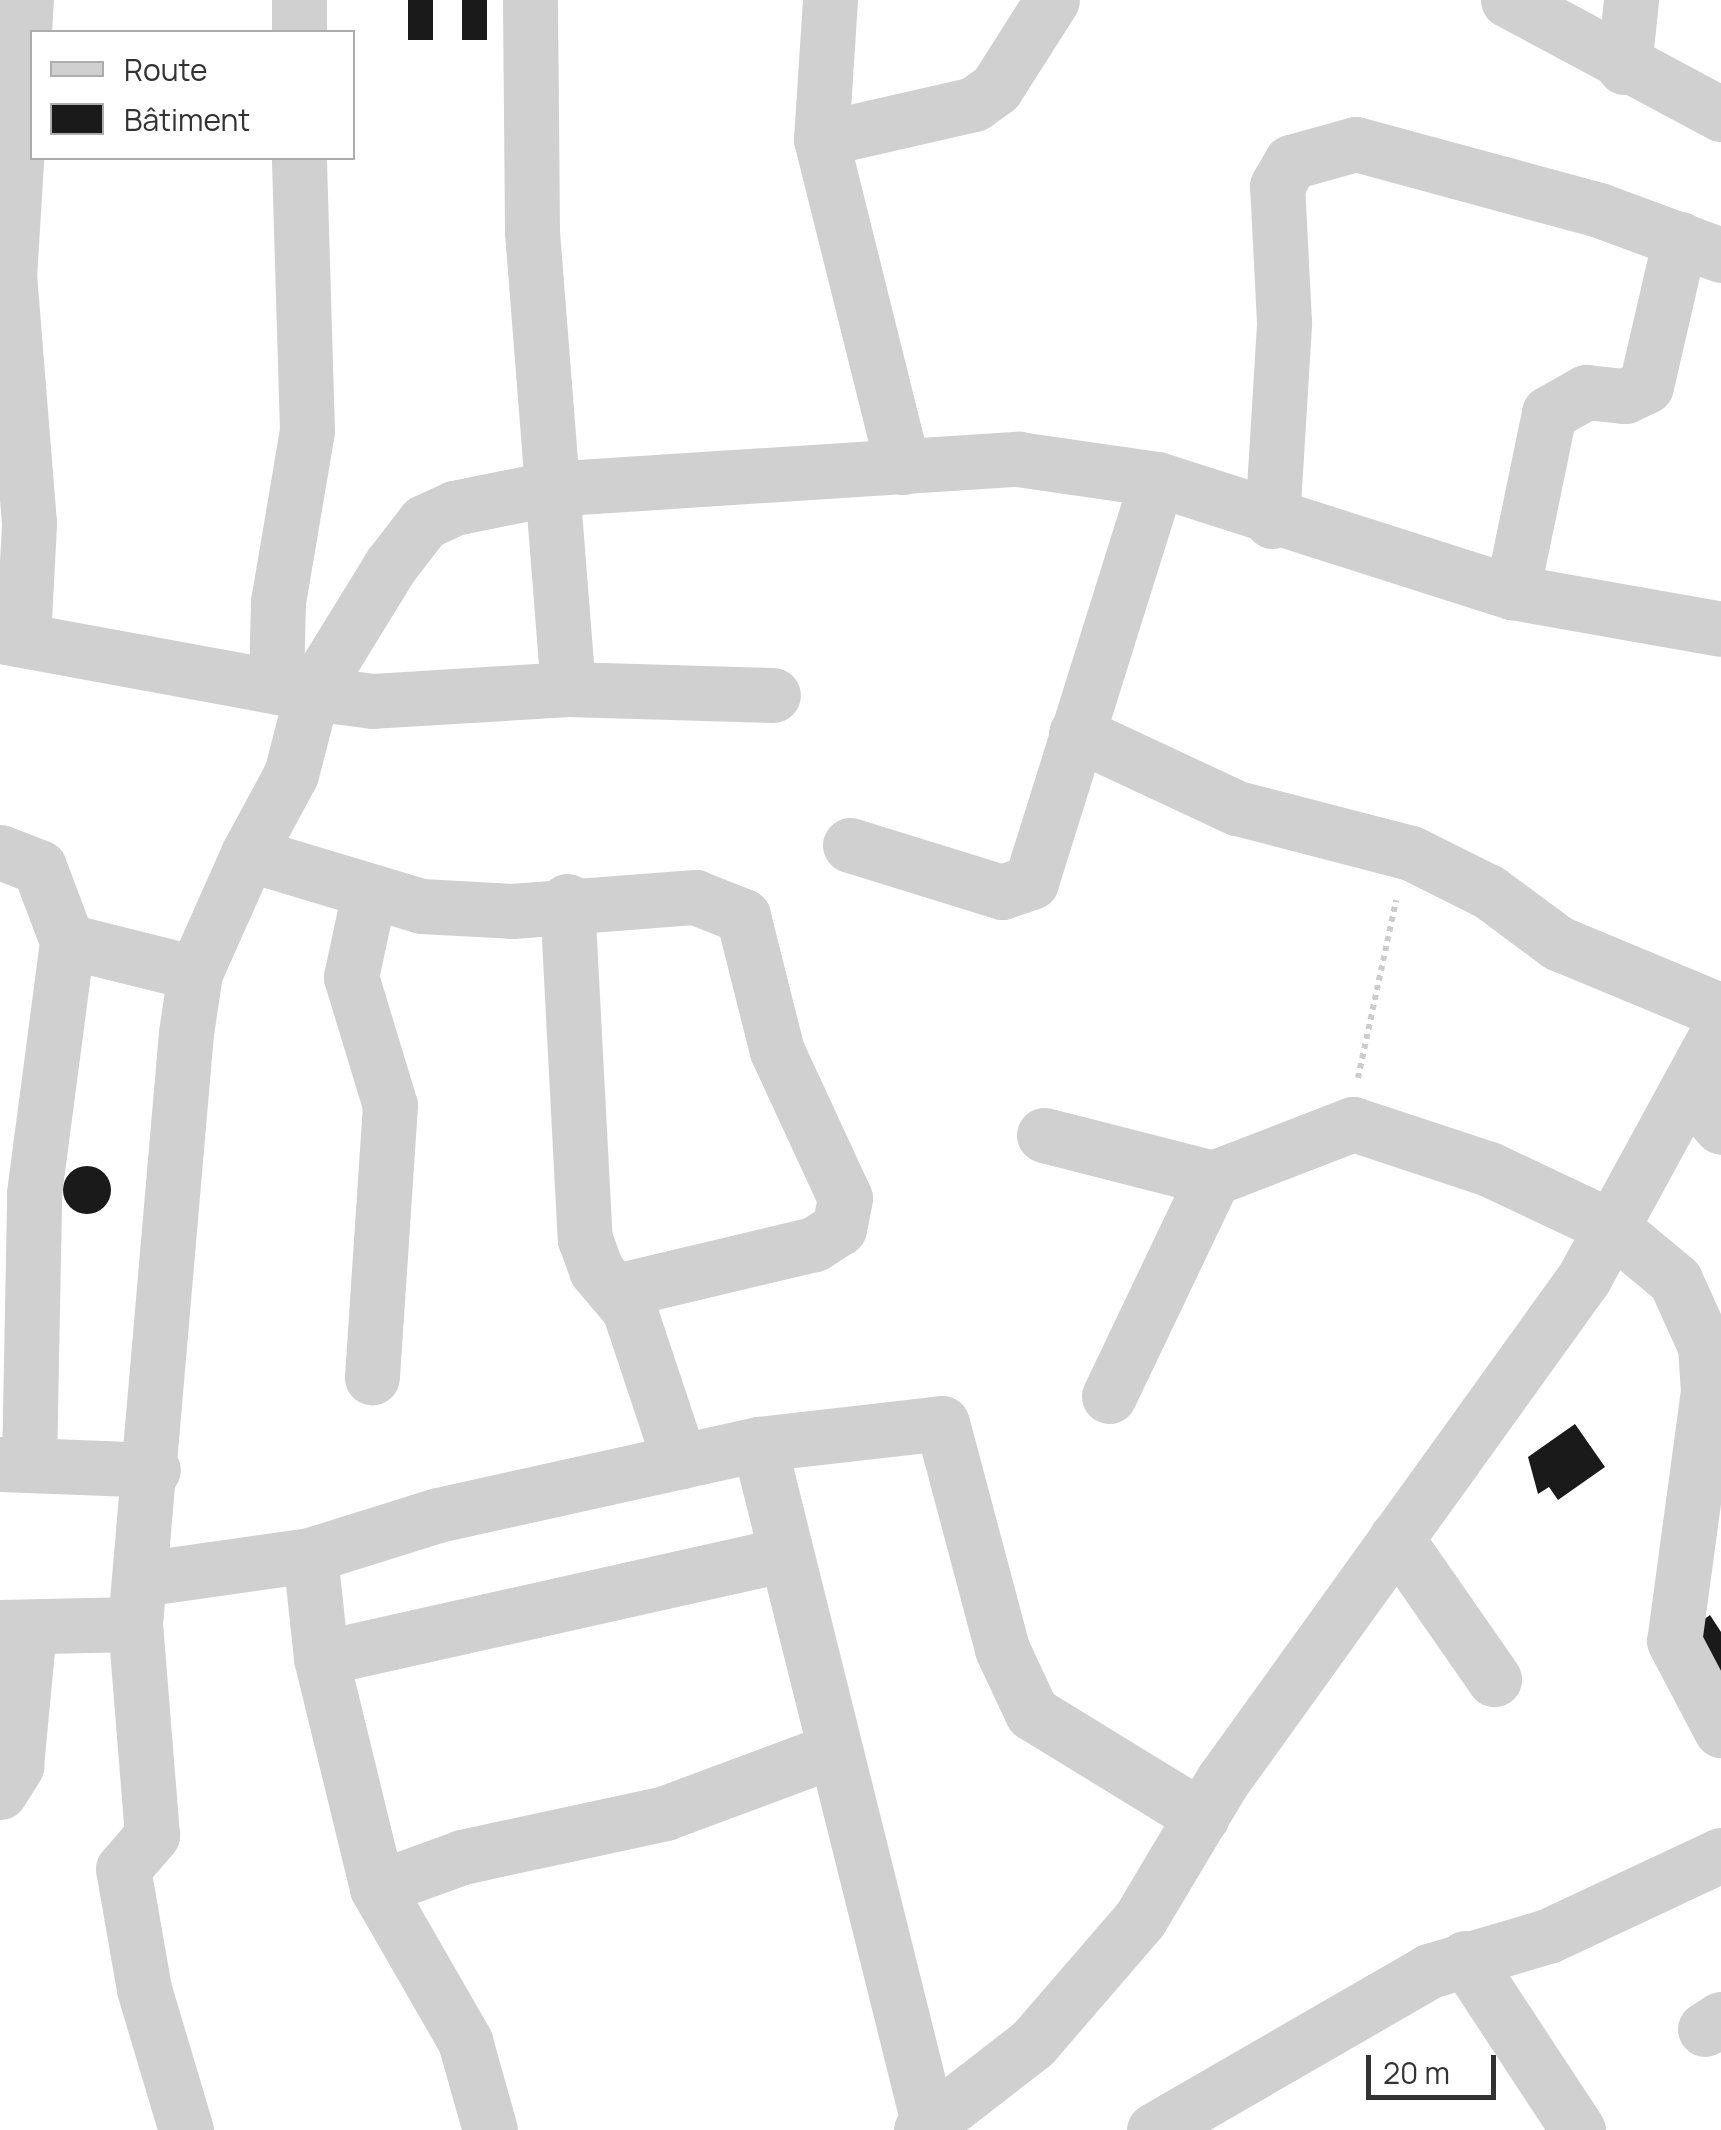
<!DOCTYPE html>
<html>
<head>
<meta charset="utf-8">
<style>
  body { margin:0 }
  #map { position:relative; width:1721px; height:2130px; overflow:hidden; background:#fff; font-family:Manrope,sans-serif }
  div>[style] { position:absolute }
  .building>* { inset:0; background:#1a1a1a; transform-origin:0 0 }
  .round { border-radius:50% }
  .path>* { height:6px; margin-top:-3px; transform-origin:0; background:repeating-linear-gradient(90deg,#cdcdcd 0 5px,transparent 0 10px) }
  .minor>* { height:55px; margin:-27.5px; padding:0 27.5px; transform-origin:27.5px; border-radius:27.5px; background:#d0d0d0 }
  span { translate:-50% -50%; white-space:nowrap; text-align:center; line-height:1.15; -webkit-text-stroke:10px #fff; paint-order:stroke }
  .legend { position:absolute; left:30px; top:30px; width:325px; height:130px; box-sizing:border-box; background:#fff; border:2px solid #adadad; margin:0; padding:12px 18px; list-style:none; font-size:30px; color:#333 }
  .legend li { display:flex; align-items:center; gap:20px; height:50px }
  .legend b { width:50px; border:2px solid #adadad }
  .scale { position:absolute; left:1366px; top:2055px; width:130px; height:45px; box-sizing:border-box; border:5px solid #333; border-top:0; padding-left:12px; font-size:30px; line-height:35px; white-space:nowrap; color:#333; -webkit-text-stroke:8px #fff; paint-order:stroke }
</style>
</head>
<body>
<div id="map">
  <div class="building">
    <div style="left:408px;top:0;width:25px;height:40px"></div>
    <div style="left:462px;top:0;width:25px;height:40px"></div>
    <div class="round" style="left:63px;top:1166px;width:48px;height:48px"></div>
    <div style="clip-path:polygon(1575px 1424px,1605px 1467px,1558px 1500px,1549px 1487px,1538px 1494px,1528px 1457px)"></div>
    <div style="clip-path:polygon(1710px 1615px,1721px 1632px,1721px 1679px,1689px 1630px)"></div>
  </div>
  <div class="path">
    <div style="left:1358px;top:1078px;width:182px;rotate:-77.9deg"></div>
  </div>
  <div class="minor">
    <div style="left:299px;top:0;width:32px;rotate:90deg"></div>
    <div style="left:530px;top:0;width:232px;rotate:89.5deg"></div>
    <div style="left:532px;top:232px;width:458px;rotate:85.5deg"></div>
    <div style="left:568px;top:689px;width:195px;rotate:176.5deg"></div>
    <div style="left:373px;top:701px;width:62px;rotate:-172.5deg"></div>
    <div style="left:312px;top:693px;width:84px;rotate:104.5deg"></div>
    <div style="left:291px;top:774px;width:91px;rotate:118.3deg"></div>
    <div style="left:248px;top:854px;width:181px;rotate:16.7deg"></div>
    <div style="left:421px;top:906px;width:91px;rotate:3.1deg"></div>
    <div style="left:512px;top:911px;width:184px;rotate:-4.4deg"></div>
    <div style="left:695px;top:897px;width:52px;rotate:21.6deg"></div>
    <div style="left:743px;top:916px;width:139px;rotate:75.9deg"></div>
    <div style="left:777px;top:1051px;width:162px;rotate:65.2deg"></div>
    <div style="left:845px;top:1198px;width:31px;rotate:101deg"></div>
    <div style="left:839px;top:1228px;width:30px;rotate:147deg"></div>
    <div style="left:814px;top:1244px;width:203px;rotate:166.6deg"></div>
    <div style="left:830px;top:0;width:139px;rotate:93.7deg"></div>
    <div style="left:821px;top:139px;width:338px;rotate:76deg"></div>
    <div style="left:1508px;top:0;width:242px;rotate:28.2deg"></div>
    <div style="left:1624px;top:67px;width:67px;rotate:-84deg"></div>
    <div style="left:821px;top:139px;width:157px;rotate:-12.9deg"></div>
    <div style="left:974px;top:104px;width:27px;rotate:-36deg"></div>
    <div style="left:996px;top:88px;width:104px;rotate:-57.5deg"></div>
    <div style="left:1272px;top:521px;width:199px;rotate:-86.5deg"></div>
    <div style="left:1284px;top:322px;width:136px;rotate:-92.9deg"></div>
    <div style="left:1277px;top:186px;width:28px;rotate:-60deg"></div>
    <div style="left:1291px;top:162px;width:67px;rotate:-15.5deg"></div>
    <div style="left:1356px;top:144px;width:252px;rotate:15.2deg"></div>
    <div style="left:1599px;top:210px;width:130px;rotate:20.2deg"></div>
    <div style="left:1512px;top:592px;width:183px;rotate:-78.3deg"></div>
    <div style="left:1549px;top:413px;width:43px;rotate:-29.6deg"></div>
    <div style="left:1586px;top:392px;width:39px;rotate:6deg"></div>
    <div style="left:1625px;top:396px;width:23px;rotate:-25deg"></div>
    <div style="left:1646px;top:386px;width:151px;rotate:-77deg"></div>
    <div style="left:0;top:636px;width:317px;rotate:10.4deg"></div>
    <div style="left:312px;top:693px;width:149px;rotate:-58.4deg"></div>
    <div style="left:390px;top:566px;width:56px;rotate:-52.3deg"></div>
    <div style="left:424px;top:522px;width:33px;rotate:-25deg"></div>
    <div style="left:454px;top:508px;width:96px;rotate:-11.4deg"></div>
    <div style="left:548px;top:489px;width:471px;rotate:-3.7deg"></div>
    <div style="left:1018px;top:459px;width:140px;rotate:8.2deg"></div>
    <div style="left:1157px;top:479px;width:373px;rotate:17.7deg"></div>
    <div style="left:1512px;top:592px;width:212px;rotate:10deg"></div>
    <div style="left:23px;top:639px;width:116px;rotate:-87deg"></div>
    <div style="left:29px;top:523px;width:247px;rotate:-94.6deg"></div>
    <div style="left:9px;top:277px;width:278px;rotate:-86.5deg"></div>
    <div style="left:276px;top:682px;width:80px;rotate:-88.6deg"></div>
    <div style="left:278px;top:602px;width:173px;rotate:-80.4deg"></div>
    <div style="left:307px;top:431px;width:273px;rotate:-91.7deg"></div>
    <div style="left:568px;top:689px;width:205px;rotate:1.7deg"></div>
    <div style="left:1076px;top:733px;width:178px;rotate:25deg"></div>
    <div style="left:1237px;top:808px;width:180px;rotate:14.5deg"></div>
    <div style="left:1411px;top:853px;width:87px;rotate:26.6deg"></div>
    <div style="left:1489px;top:892px;width:86px;rotate:36.5deg"></div>
    <div style="left:1558px;top:943px;width:177px;rotate:22.6deg"></div>
    <div style="left:850px;top:845px;width:159px;rotate:17.2deg"></div>
    <div style="left:1002px;top:892px;width:31px;rotate:-19deg"></div>
    <div style="left:1031px;top:882px;width:422px;rotate:-72.6deg"></div>
    <div style="left:0;top:852px;width:42px;rotate:21deg"></div>
    <div style="left:39px;top:867px;width:79px;rotate:69.3deg"></div>
    <div style="left:67px;top:941px;width:132px;rotate:14deg"></div>
    <div style="left:369px;top:893px;width:86px;rotate:102.1deg"></div>
    <div style="left:351px;top:977px;width:134px;rotate:73.1deg"></div>
    <div style="left:390px;top:1105px;width:273px;rotate:93.8deg"></div>
    <div style="left:567px;top:901px;width:338px;rotate:87deg"></div>
    <div style="left:585px;top:1239px;width:33px;rotate:70deg"></div>
    <div style="left:596px;top:1270px;width:51px;rotate:49.8deg"></div>
    <div style="left:629px;top:1309px;width:161px;rotate:71.6deg"></div>
    <div style="left:1688px;top:1089px;width:50px;rotate:49deg"></div>
    <div style="left:1044px;top:1135px;width:174px;rotate:14.3deg"></div>
    <div style="left:1213px;top:1178px;width:150px;rotate:-21.1deg"></div>
    <div style="left:1353px;top:1124px;width:143px;rotate:18.3deg"></div>
    <div style="left:1489px;top:1169px;width:134px;rotate:25.2deg"></div>
    <div style="left:1610px;top:1226px;width:85px;rotate:39.7deg"></div>
    <div style="left:1675px;top:1280px;width:72px;rotate:65.6deg"></div>
    <div style="left:1705px;top:1346px;width:45px;rotate:86.2deg"></div>
    <div style="left:1708px;top:1391px;width:252px;rotate:97.7deg"></div>
    <div style="left:1674px;top:1641px;width:101px;rotate:62.2deg"></div>
    <div style="left:1109px;top:1396px;width:242px;rotate:-64.5deg"></div>
    <div style="left:759px;top:1444px;width:699px;rotate:76deg"></div>
    <div style="left:0;top:1464px;width:153px;rotate:2.2deg"></div>
    <div style="left:29px;top:1465px;width:272px;rotate:-88.9deg"></div>
    <div style="left:34px;top:1193px;width:254px;rotate:-82.5deg"></div>
    <div style="left:1396px;top:1538px;width:172px;rotate:55.2deg"></div>
    <div style="left:310px;top:1555px;width:104px;rotate:83.9deg"></div>
    <div style="left:321px;top:1658px;width:237px;rotate:76.3deg"></div>
    <div style="left:377px;top:1888px;width:177px;rotate:60.1deg"></div>
    <div style="left:465px;top:2041px;width:92px;rotate:74.3deg"></div>
    <div style="left:141px;top:1579px;width:171px;rotate:-8.1deg"></div>
    <div style="left:310px;top:1555px;width:134px;rotate:-17.4deg"></div>
    <div style="left:438px;top:1515px;width:329px;rotate:-12.5deg"></div>
    <div style="left:759px;top:1444px;width:184px;rotate:-6.5deg"></div>
    <div style="left:942px;top:1423px;width:234px;rotate:75.1deg"></div>
    <div style="left:1002px;top:1649px;width:71px;rotate:64.9deg"></div>
    <div style="left:1032px;top:1713px;width:199px;rotate:31.5deg"></div>
    <div style="left:0;top:1627px;width:135px;rotate:-1.3deg"></div>
    <div style="left:321px;top:1658px;width:476px;rotate:-12.6deg"></div>
    <div style="left:0;top:1792px;width:31px;rotate:-58deg"></div>
    <div style="left:16px;top:1766px;width:138px;rotate:-84.6deg"></div>
    <div style="left:377px;top:1888px;width:90px;rotate:-20deg"></div>
    <div style="left:462px;top:1857px;width:208px;rotate:-12.2deg"></div>
    <div style="left:665px;top:1813px;width:180px;rotate:-20.4deg"></div>
    <div style="left:1465px;top:1958px;width:206px;rotate:56.7deg"></div>
    <div style="left:1705px;top:2029px;width:19px;rotate:-32deg"></div>
    <div style="left:186px;top:2130px;width:147px;rotate:-106.6deg"></div>
    <div style="left:144px;top:1989px;width:122px;rotate:-99.9deg"></div>
    <div style="left:123px;top:1869px;width:45px;rotate:-49.5deg"></div>
    <div style="left:152px;top:1835px;width:212px;rotate:-94.6deg"></div>
    <div style="left:135px;top:1624px;width:593px;rotate:-85.07deg"></div>
    <div style="left:186px;top:1033px;width:61px;rotate:-81.5deg"></div>
    <div style="left:195px;top:973px;width:130px;rotate:-66deg"></div>
    <div style="left:921px;top:2130px;width:142px;rotate:-37.8deg"></div>
    <div style="left:1033px;top:2043px;width:164px;rotate:-49.2deg"></div>
    <div style="left:1140px;top:1919px;width:162px;rotate:-59.2deg"></div>
    <div style="left:1223px;top:1780px;width:618px;rotate:-54.28deg"></div>
    <div style="left:1584px;top:1278px;width:286px;rotate:-61.4deg"></div>
    <div style="left:1154px;top:2130px;width:318px;rotate:-30deg"></div>
    <div style="left:1429px;top:1971px;width:124px;rotate:-16.4deg"></div>
    <div style="left:1548px;top:1936px;width:191px;rotate:-25.1deg"></div>
  </div>
  <ul class="legend">
  <li><b style="height:12px;background:#d0d0d0"></b>Route</li>
  <li><b style="height:28px;background:#1a1a1a"></b>Bâtiment</li>
  </ul>
  <div class="scale">20 m</div>
</div>
</body>
</html>
